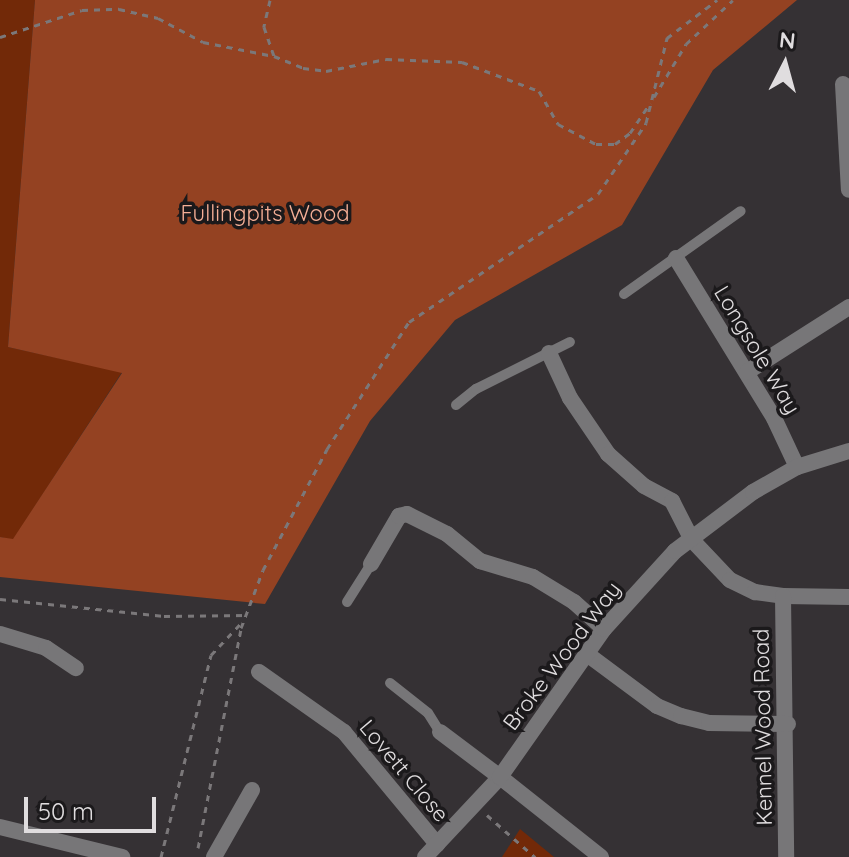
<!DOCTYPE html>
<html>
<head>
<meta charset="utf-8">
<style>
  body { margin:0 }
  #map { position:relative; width:849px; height:857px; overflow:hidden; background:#353134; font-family:Quicksand,sans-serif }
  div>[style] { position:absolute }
  .green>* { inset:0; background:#722908 }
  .forest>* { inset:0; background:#944222 }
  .path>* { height:3px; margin-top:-1.5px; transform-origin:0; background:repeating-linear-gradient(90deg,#7b787a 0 6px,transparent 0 12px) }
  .service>* { height:10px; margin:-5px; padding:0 5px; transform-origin:5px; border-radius:5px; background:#777678 }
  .minor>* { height:16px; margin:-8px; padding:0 8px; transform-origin:8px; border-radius:8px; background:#777678 }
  span { translate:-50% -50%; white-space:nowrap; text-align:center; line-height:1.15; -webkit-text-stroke:7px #1b191b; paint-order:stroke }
  .park-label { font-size:22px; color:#f5af96 }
  .street-label { font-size:22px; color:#e0dddf }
  .north { position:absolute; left:745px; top:24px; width:80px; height:80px; -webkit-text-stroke:6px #1b191b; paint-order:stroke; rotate:6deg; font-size:22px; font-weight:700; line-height:32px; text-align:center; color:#e0dddf }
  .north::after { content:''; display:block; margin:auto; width:28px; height:36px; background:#e0dddf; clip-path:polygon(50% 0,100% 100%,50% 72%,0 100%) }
  .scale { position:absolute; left:24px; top:797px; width:132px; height:36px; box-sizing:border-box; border:4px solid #e0dddf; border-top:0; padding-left:10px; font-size:24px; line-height:28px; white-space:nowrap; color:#e0dddf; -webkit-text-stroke:6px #1b191b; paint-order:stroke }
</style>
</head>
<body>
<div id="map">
  <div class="green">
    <div style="clip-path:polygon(0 0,35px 0,8px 347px,122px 372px,13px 540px,0 537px)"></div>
    <div style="clip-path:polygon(520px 829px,554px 857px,502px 857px)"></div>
  </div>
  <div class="forest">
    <div style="clip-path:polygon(35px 0,797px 0,713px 70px,622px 225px,455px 320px,370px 421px,265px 604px,0 577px,0 537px,13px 539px,122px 373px,8px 347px)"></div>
  </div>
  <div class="path">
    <div style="left:270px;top:0;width:28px;rotate:103deg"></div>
    <div style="left:264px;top:27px;width:31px;rotate:71deg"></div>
    <div style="left:0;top:37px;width:86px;rotate:-18.2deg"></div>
    <div style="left:82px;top:10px;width:37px;rotate:-2deg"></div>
    <div style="left:119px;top:9px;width:40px;rotate:13deg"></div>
    <div style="left:158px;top:18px;width:51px;rotate:28.1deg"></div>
    <div style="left:203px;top:42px;width:72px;rotate:11.2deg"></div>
    <div style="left:274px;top:56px;width:31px;rotate:22deg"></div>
    <div style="left:303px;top:68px;width:23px;rotate:7deg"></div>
    <div style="left:326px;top:71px;width:61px;rotate:-11.3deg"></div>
    <div style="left:386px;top:59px;width:76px;rotate:2.3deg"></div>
    <div style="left:462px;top:62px;width:82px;rotate:20.6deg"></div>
    <div style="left:539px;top:91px;width:38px;rotate:60deg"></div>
    <div style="left:558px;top:124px;width:43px;rotate:27.8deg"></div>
    <div style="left:596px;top:144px;width:19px"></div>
    <div style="left:615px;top:144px;width:19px;rotate:-36deg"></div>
    <div style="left:630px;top:133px;width:36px;rotate:-56deg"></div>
    <div style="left:654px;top:97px;width:62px;rotate:-58.9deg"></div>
    <div style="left:686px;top:44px;width:64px;rotate:-43.1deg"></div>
    <div style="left:0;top:599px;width:165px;rotate:5.9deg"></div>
    <div style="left:164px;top:616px;width:84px;rotate:-0.7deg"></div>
    <div style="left:487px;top:815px;width:64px;rotate:41.2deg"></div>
    <div style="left:198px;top:848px;width:224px;rotate:-78.9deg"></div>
    <div style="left:241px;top:628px;width:62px;rotate:-69.2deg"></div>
    <div style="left:263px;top:570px;width:137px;rotate:-62.1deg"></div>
    <div style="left:327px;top:449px;width:151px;rotate:-57.2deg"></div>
    <div style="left:409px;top:322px;width:228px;rotate:-34.1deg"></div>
    <div style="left:598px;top:194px;width:86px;rotate:-55.9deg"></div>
    <div style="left:646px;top:123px;width:88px;rotate:-76.1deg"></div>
    <div style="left:667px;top:38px;width:63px;rotate:-37.2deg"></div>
    <div style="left:161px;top:857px;width:208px;rotate:-76.1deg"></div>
    <div style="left:211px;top:655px;width:47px;rotate:-46.7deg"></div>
  </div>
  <div class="service">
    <div style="left:624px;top:294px;width:143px;rotate:-35.4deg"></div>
    <div style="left:456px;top:405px;width:26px;rotate:-39deg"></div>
    <div style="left:476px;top:389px;width:105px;rotate:-26.6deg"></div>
    <div style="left:347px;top:602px;width:45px;rotate:-57.7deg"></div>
    <div style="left:390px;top:683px;width:48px;rotate:38.3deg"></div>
    <div style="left:428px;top:713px;width:22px;rotate:58deg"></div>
  </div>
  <div class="minor">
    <div style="left:843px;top:84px;width:106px;rotate:86.8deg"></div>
    <div style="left:676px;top:258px;width:188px;rotate:58.5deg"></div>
    <div style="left:774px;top:418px;width:54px;rotate:64.9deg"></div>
    <div style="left:549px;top:353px;width:50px;rotate:65deg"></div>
    <div style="left:570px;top:398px;width:68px;rotate:55.8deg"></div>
    <div style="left:608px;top:454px;width:48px;rotate:41.6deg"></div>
    <div style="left:644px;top:486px;width:32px;rotate:28deg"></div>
    <div style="left:672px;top:501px;width:44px;rotate:62.9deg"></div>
    <div style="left:692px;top:540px;width:55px;rotate:46.5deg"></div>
    <div style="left:730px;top:580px;width:28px;rotate:26deg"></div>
    <div style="left:755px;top:592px;width:28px;rotate:8deg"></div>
    <div style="left:783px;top:596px;width:66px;rotate:0.9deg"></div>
    <div style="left:747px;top:372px;width:121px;rotate:-32.5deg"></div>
    <div style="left:371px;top:564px;width:56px;rotate:-59.7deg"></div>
    <div style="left:399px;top:516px;width:8px;rotate:-14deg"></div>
    <div style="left:407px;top:514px;width:45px;rotate:26.6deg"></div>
    <div style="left:447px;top:534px;width:43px;rotate:39.3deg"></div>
    <div style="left:480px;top:561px;width:55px;rotate:16.8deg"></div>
    <div style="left:533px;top:577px;width:48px;rotate:31.4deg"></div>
    <div style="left:574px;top:602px;width:40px;rotate:42deg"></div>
    <div style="left:783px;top:596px;width:261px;rotate:89.3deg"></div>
    <div style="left:0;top:634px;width:48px;rotate:16.9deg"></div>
    <div style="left:46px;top:648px;width:36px;rotate:34deg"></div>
    <div style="left:587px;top:654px;width:87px;rotate:36.6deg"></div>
    <div style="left:657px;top:706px;width:26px;rotate:23deg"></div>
    <div style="left:681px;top:716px;width:29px;rotate:14deg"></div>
    <div style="left:709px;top:723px;width:79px;rotate:0.7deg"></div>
    <div style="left:259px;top:672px;width:104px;rotate:35.2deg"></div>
    <div style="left:344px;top:732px;width:146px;rotate:50.3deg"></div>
    <div style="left:0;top:827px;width:126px;rotate:13.8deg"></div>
    <div style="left:214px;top:857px;width:77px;rotate:-60.4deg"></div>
    <div style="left:425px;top:857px;width:110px;rotate:-46.8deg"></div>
    <div style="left:500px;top:777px;width:75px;rotate:-143.1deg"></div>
    <div style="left:601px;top:857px;width:129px;rotate:-141.6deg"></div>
    <div style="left:500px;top:777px;width:181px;rotate:-54.9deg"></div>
    <div style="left:604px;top:629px;width:105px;rotate:-47.7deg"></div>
    <div style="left:675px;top:551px;width:98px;rotate:-37.1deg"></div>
    <div style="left:753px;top:492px;width:51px;rotate:-29.6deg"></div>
    <div style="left:797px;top:467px;width:54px;rotate:-17.1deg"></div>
  </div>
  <div class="park-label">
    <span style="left:265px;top:214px">Fullingpits Wood</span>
  </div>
  <div class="street-label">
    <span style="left:757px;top:350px;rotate:59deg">Longsole Way</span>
    <span style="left:562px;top:656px;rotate:-53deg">Broke Wood Way</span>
    <span style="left:763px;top:727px;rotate:-91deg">Kennel Wood Road</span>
    <span style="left:404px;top:771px;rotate:50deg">Lovett Close</span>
  </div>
  <div class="north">N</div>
  <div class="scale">50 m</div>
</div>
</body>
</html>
